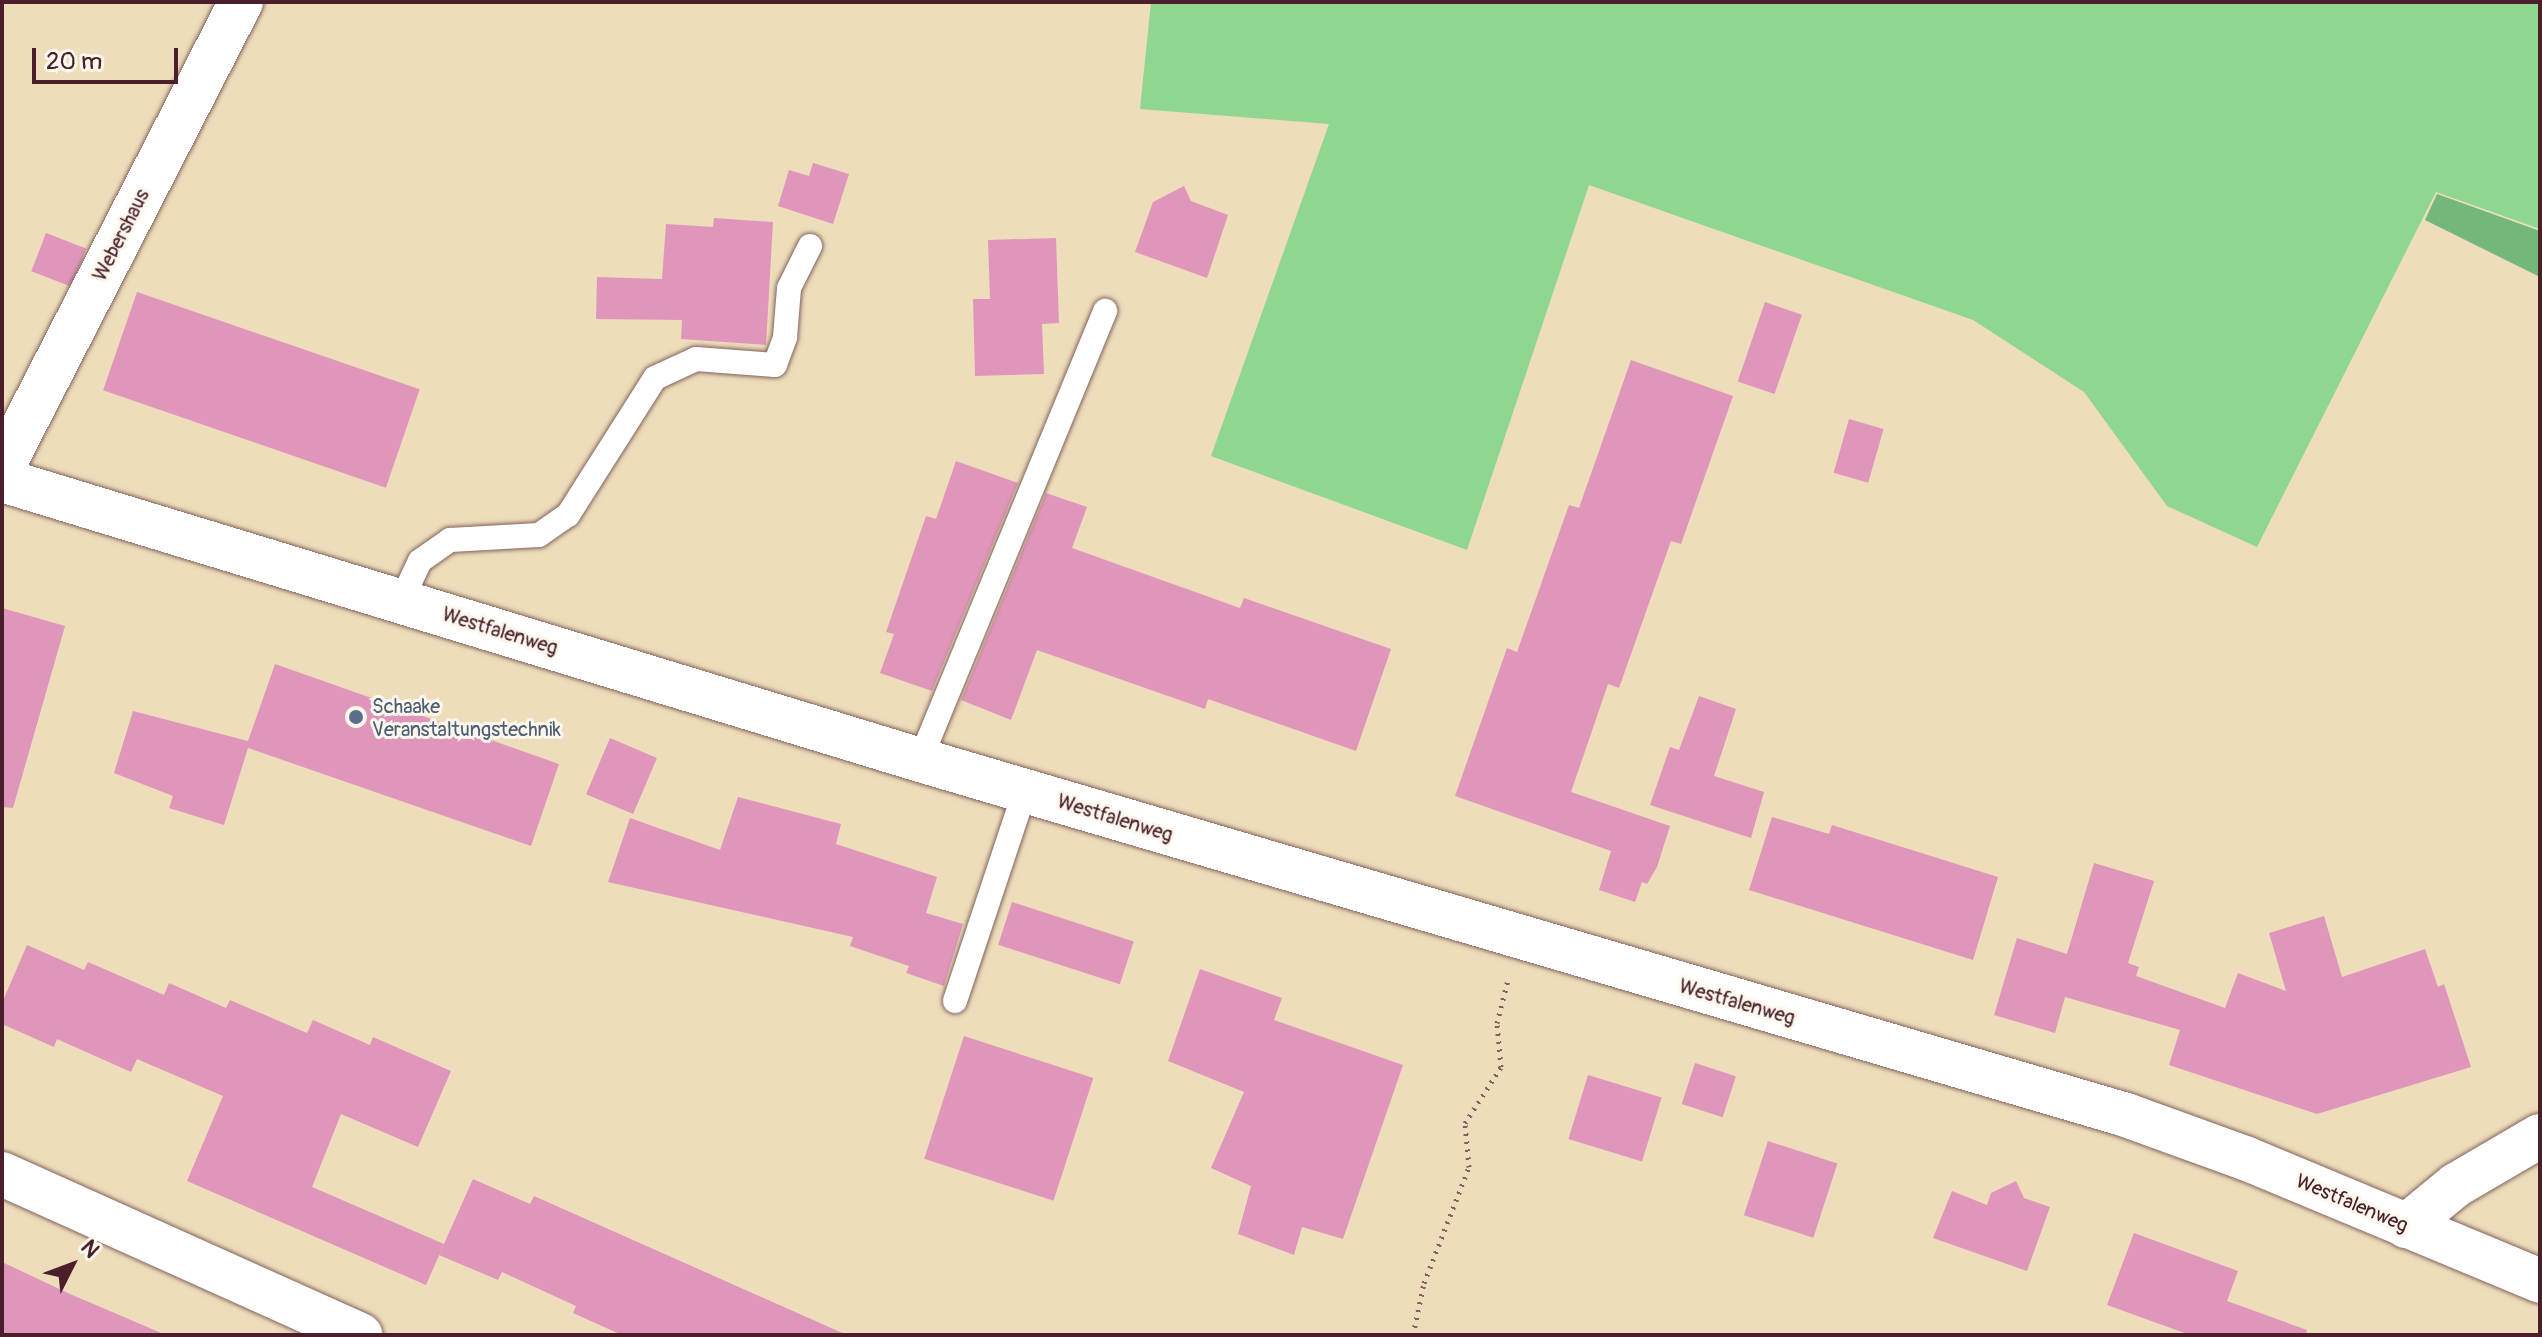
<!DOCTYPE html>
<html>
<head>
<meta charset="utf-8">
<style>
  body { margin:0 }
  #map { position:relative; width:2542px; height:1337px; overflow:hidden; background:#edddba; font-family:Pangolin,sans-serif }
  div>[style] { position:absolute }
  .green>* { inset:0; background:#8fd690 }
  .forest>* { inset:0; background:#73b77a }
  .building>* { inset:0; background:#e096ba; transform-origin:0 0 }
  .path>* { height:5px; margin-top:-2.5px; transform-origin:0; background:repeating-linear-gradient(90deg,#83625d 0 2px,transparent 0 8px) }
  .roads { filter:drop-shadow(0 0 2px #83625d) drop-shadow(0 0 2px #83625d) }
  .service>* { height:24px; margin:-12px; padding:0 12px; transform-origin:12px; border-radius:12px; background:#fff }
  .minor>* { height:44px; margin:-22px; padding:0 22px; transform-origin:22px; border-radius:22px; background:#fff }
  .dots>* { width:22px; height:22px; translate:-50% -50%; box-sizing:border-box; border:4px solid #fbf7ec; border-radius:50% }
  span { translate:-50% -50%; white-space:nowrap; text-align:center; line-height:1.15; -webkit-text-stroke:6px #fbf7ec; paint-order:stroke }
  .street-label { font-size:20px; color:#4a1f2b }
  .service-label { font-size:20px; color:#4e5e75 }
  .left { translate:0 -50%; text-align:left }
  .frame { position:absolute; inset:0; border:4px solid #4a1f2b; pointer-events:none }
  .north { position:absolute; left:32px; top:1225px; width:80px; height:80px; -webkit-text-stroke:6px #fbf7ec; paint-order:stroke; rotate:48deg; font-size:22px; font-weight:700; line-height:32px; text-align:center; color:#4a1f2b }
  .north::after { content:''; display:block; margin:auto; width:28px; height:36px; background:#4a1f2b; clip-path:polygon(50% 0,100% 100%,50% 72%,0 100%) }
  .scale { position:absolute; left:32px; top:48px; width:146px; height:36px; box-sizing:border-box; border:4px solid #4a1f2b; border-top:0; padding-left:10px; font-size:24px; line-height:28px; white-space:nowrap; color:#4a1f2b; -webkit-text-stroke:6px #fbf7ec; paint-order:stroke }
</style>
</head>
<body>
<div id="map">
  <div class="green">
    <div style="clip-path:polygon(1151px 2px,2540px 2px,2540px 229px,2436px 192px,2257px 547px,2167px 506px,2084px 392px,1973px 320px,1589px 185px,1467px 550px,1211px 456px,1329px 124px,1140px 109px)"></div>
  </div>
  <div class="forest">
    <div style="clip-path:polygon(2437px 194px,2540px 231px,2540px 277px,2425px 220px)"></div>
  </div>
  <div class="building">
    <div style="clip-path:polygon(813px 163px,849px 174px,833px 224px,778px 206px,789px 170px,809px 176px)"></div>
    <div style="clip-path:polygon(1184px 186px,1191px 201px,1228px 215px,1207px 278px,1135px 252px,1153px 202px)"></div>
    <div style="clip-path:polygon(714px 218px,773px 222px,766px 345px,681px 339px,682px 320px,596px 319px,597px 277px,662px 279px,666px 224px,713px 227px)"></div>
    <div style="left:46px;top:233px;width:43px;height:41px;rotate:21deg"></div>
    <div style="clip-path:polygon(1056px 238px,1059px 323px,1042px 324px,1044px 374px,975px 376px,973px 299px,990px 299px,988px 240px)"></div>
    <div style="left:137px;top:292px;width:299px;height:104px;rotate:19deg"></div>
    <div style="left:1765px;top:302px;width:39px;height:84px;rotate:19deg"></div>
    <div style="clip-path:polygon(1631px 360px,1733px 396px,1681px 544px,1671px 541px,1619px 688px,1608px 684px,1571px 792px,1670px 826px,1657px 867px,1647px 884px,1642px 882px,1635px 902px,1599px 890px,1611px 851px,1455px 796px,1507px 648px,1517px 652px,1569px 505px,1579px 508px)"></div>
    <div style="left:1849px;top:419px;width:36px;height:56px;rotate:16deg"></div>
    <div style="clip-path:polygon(956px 461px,1018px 483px,932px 691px,880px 673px,894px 634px,886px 632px,926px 516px,936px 519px)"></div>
    <div style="clip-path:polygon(1046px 493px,1087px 507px,1072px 548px,1240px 608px,1244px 598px,1391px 649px,1356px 751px,1208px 699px,1205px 709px,1037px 650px,1011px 720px,961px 700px)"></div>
    <div style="clip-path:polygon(2px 608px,65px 626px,13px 808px,2px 807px)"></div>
    <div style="clip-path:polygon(275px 664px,559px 764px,531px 846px,248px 748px,224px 825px,169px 808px,173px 796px,114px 773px,133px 711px,248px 741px)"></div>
    <div style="clip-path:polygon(1699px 696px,1736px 709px,1714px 776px,1764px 792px,1751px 838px,1650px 805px,1670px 747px,1679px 750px)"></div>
    <div style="left:610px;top:738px;width:51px;height:61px;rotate:23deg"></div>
    <div style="clip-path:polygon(738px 797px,841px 824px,836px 844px,937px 877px,926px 913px,963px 924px,944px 986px,906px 973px,909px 966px,850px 946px,853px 937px,608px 882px,630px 818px,720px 850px)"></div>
    <div style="clip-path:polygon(1772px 817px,1829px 834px,1832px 825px,1998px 877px,1973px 960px,1749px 890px)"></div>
    <div style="clip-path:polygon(2094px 863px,2154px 881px,2128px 963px,2139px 967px,2136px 976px,2225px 1008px,2238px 973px,2286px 991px,2269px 933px,2324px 916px,2342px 977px,2425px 949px,2438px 987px,2444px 984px,2471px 1067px,2317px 1114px,2169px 1065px,2180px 1030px,2065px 997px,2055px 1033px,1994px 1015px,2017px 938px,2067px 954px)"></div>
    <div style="left:1012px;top:902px;width:128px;height:45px;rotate:18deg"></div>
    <div style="clip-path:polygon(27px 945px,84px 970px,88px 962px,164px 995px,169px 983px,226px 1008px,230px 1000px,307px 1033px,313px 1020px,370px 1045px,373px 1037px,451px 1071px,418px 1147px,341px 1114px,312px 1187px,444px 1244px,426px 1285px,187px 1181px,223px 1096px,137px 1059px,131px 1072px,57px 1039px,54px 1047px,2px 1024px,2px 1003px)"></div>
    <div style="clip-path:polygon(1200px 969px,1282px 998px,1274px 1020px,1403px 1065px,1343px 1239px,1302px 1227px,1294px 1255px,1238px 1234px,1251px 1186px,1211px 1168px,1244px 1092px,1168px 1061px)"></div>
    <div style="left:964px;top:1036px;width:136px;height:129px;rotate:18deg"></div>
    <div style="left:1695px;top:1063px;width:43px;height:43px;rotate:18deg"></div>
    <div style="left:1588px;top:1075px;width:77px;height:67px;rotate:17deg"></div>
    <div style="left:1768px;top:1141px;width:73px;height:78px;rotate:18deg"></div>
    <div style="clip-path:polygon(473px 1179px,530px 1204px,534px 1196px,847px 1335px,622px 1335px,573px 1313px,576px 1306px,502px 1272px,498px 1280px,439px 1255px)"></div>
    <div style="clip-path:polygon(2016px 1181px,2024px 1198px,2050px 1207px,2027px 1271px,1933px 1238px,1952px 1191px,1987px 1205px,1991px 1193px)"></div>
    <div style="clip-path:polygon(2134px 1233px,2238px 1271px,2227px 1301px,2307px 1330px,2306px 1335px,2190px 1335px,2107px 1305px)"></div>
    <div style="clip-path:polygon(2px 1262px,70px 1294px,166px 1335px,2px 1335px)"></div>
  </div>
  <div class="path">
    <div style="left:1413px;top:1335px;width:53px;rotate:-78.1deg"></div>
    <div style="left:1424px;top:1283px;width:124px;rotate:-68.8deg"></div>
    <div style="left:1469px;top:1167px;width:44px;rotate:-95.2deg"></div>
    <div style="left:1465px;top:1123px;width:67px;rotate:-57.3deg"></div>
    <div style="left:1501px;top:1067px;width:44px;rotate:-95.2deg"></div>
    <div style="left:1497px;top:1023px;width:44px;rotate:-75.7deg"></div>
  </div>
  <div class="roads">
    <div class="service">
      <div style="left:401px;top:601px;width:44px;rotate:-64.6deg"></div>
      <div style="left:420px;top:561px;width:37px;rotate:-35deg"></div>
      <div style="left:450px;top:540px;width:89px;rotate:-3.2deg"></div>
      <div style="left:539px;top:535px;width:35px;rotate:-35deg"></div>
      <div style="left:568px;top:515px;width:162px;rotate:-57.6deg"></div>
      <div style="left:655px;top:378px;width:45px;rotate:-24.9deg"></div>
      <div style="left:696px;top:359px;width:79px;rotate:4.3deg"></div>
      <div style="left:775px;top:365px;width:30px;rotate:-70deg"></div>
      <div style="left:785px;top:337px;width:49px;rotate:-85.3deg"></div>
      <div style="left:789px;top:288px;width:47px;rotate:-63.4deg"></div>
      <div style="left:920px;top:760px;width:486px;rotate:-67.6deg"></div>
      <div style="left:955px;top:1001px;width:221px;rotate:-71.6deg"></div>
    </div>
    <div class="minor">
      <div style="left:2px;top:468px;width:524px;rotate:-62.85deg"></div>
      <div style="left:2px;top:480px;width:960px;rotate:16.96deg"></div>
      <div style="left:920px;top:760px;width:1257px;rotate:16.4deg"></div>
      <div style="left:2126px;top:1115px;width:127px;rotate:19.9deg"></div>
      <div style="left:2245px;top:1158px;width:320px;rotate:22.6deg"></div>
      <div style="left:2px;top:1174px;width:393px;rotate:24.2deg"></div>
      <div style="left:2406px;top:1226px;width:65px;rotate:-39.4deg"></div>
      <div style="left:2456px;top:1185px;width:97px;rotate:-30.3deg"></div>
    </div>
  </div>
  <div class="dots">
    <div style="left:356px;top:717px;background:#5c6f8a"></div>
  </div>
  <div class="street-label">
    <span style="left:121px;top:235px;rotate:-63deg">Webershaus</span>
    <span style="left:500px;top:631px;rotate:17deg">Westfalenweg</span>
    <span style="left:1115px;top:818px;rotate:17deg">Westfalenweg</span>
    <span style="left:1737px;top:1002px;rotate:16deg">Westfalenweg</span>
    <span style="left:2352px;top:1203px;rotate:23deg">Westfalenweg</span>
  </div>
  <div class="service-label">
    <span class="left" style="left:372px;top:718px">Schaake<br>Veranstaltungstechnik</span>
  </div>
  <div class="frame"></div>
  <div class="north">N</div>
  <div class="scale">20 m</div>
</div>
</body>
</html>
